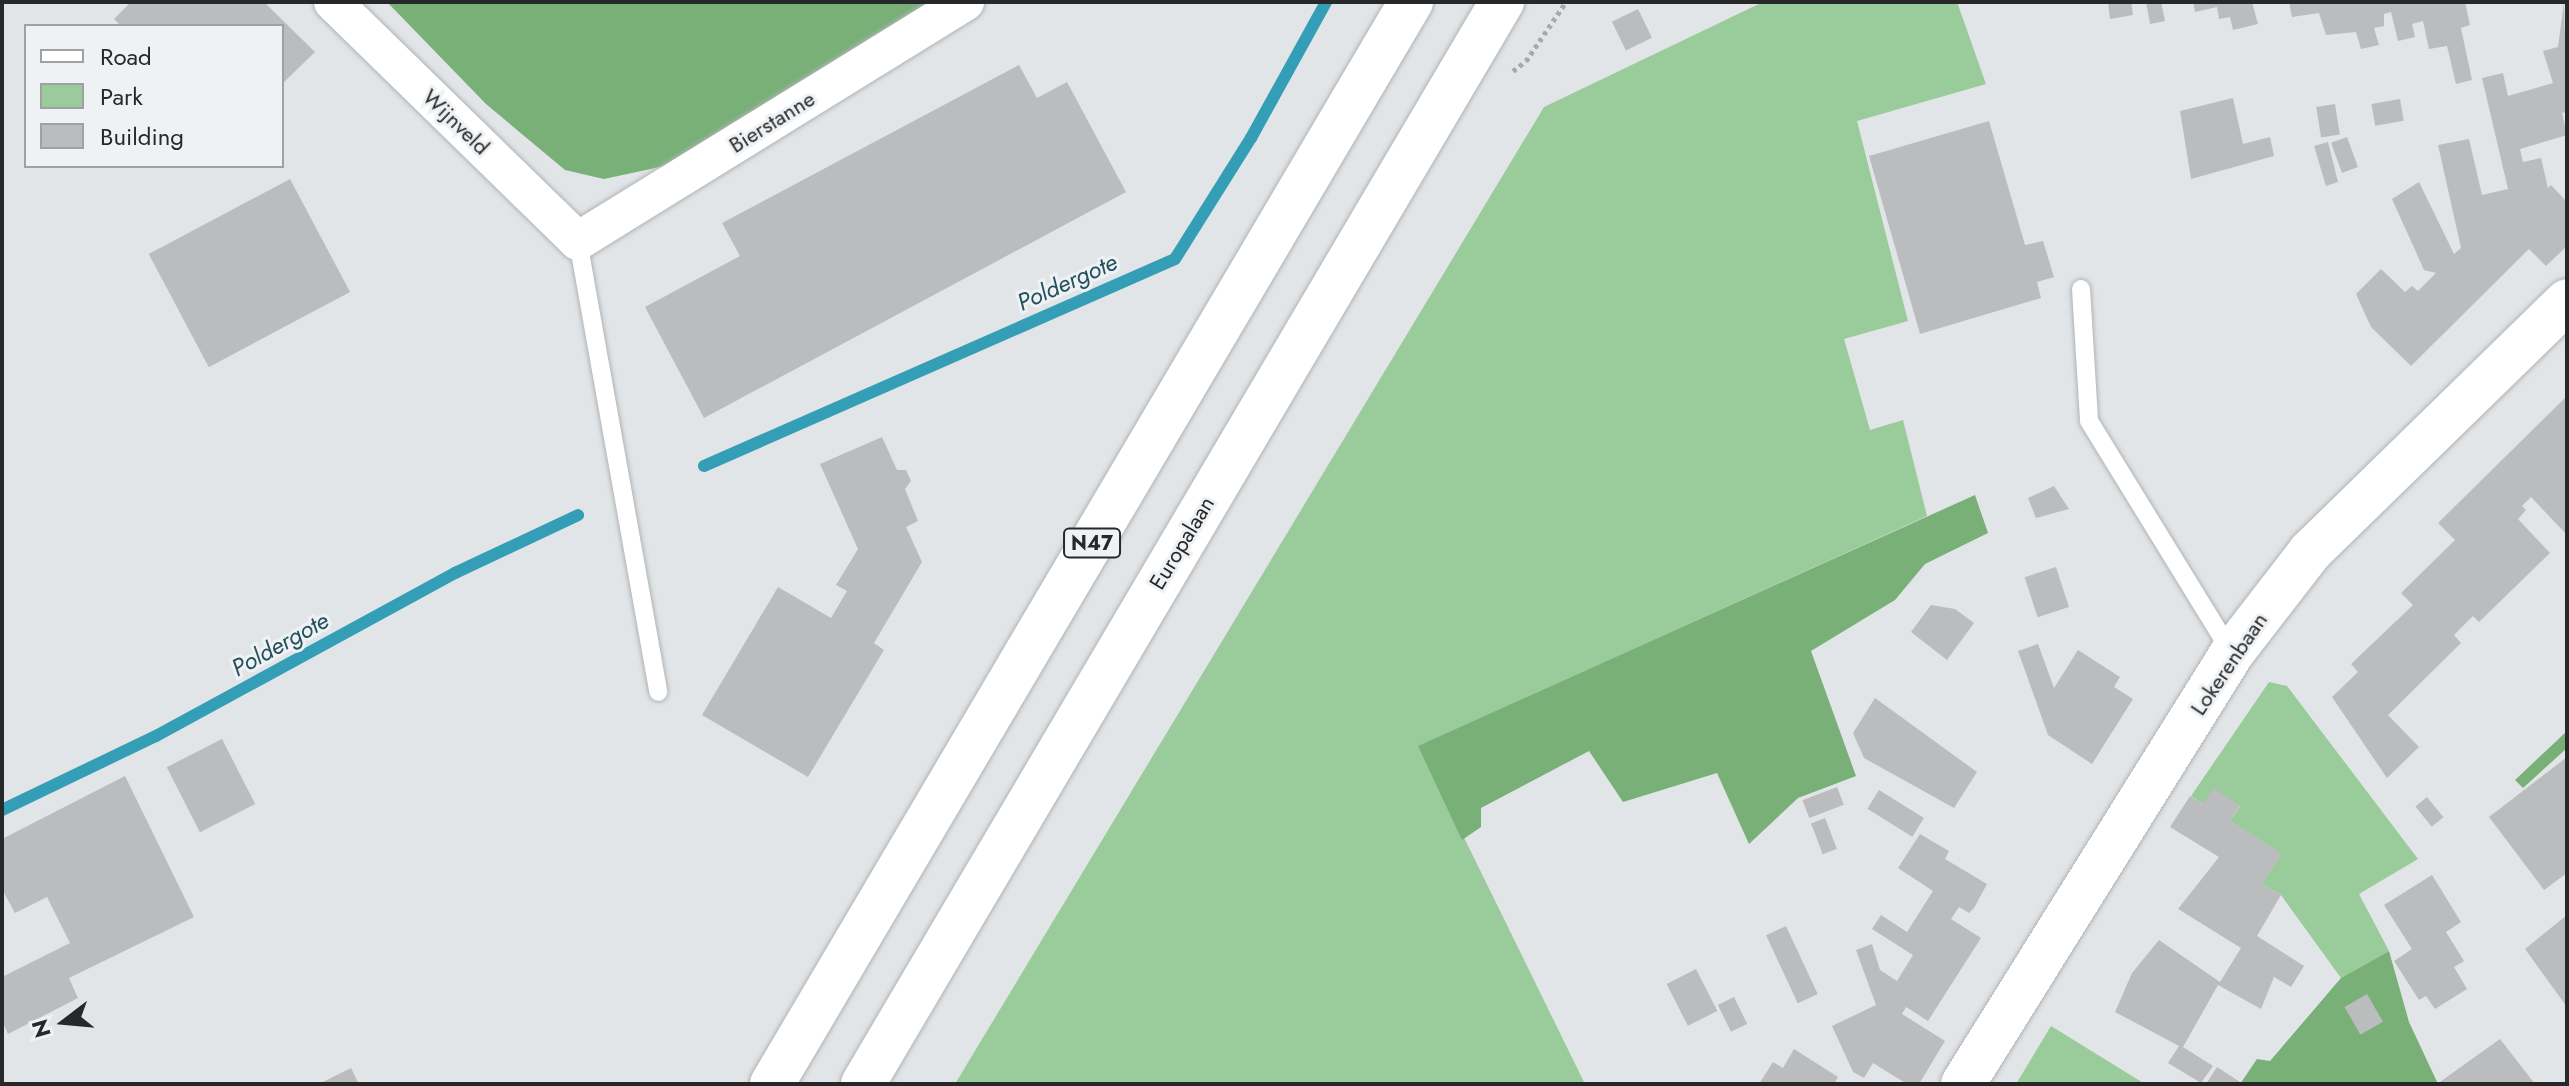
<!DOCTYPE html>
<html>
<head>
<meta charset="utf-8">
<style>
  body { margin:0 }
  #map { position:relative; width:2569px; height:1086px; overflow:hidden; background:#e2e5e7; font-family:Jost,sans-serif }
  div>[style] { position:absolute }
  .green>* { inset:0; background:#9acb9a }
  .forest>* { inset:0; background:#78b078 }
  .stream>* { height:12px; margin:-6px; padding:0 6px; transform-origin:6px; border-radius:6px; background:#359eb7 }
  .building>* { inset:0; background:#babcbe; transform-origin:0 0 }
  .path>* { height:5px; margin-top:-2.5px; transform-origin:0; background:repeating-linear-gradient(90deg,#a7aaab 0 4px,transparent 0 8px) }
  .roads { filter:drop-shadow(0 0 2px #b1b3b5) drop-shadow(0 0 2px #b1b3b5) }
  .lane>* { height:18px; margin:-9px; padding:0 9px; transform-origin:9px; border-radius:9px; background:#fff }
  .street>* { height:38px; margin:-19px; padding:0 19px; transform-origin:19px; border-radius:19px; background:#fff }
  .secondary>* { height:44px; margin:-22px; padding:0 22px; transform-origin:22px; border-radius:22px; background:#fff }
  .highway>* { height:44px; margin:-22px; padding:0 22px; transform-origin:22px; border-radius:22px; background:#fff }
  span { translate:-50% -50%; white-space:nowrap; text-align:center; line-height:1.15; -webkit-text-stroke:6px #eff2f4; paint-order:stroke }
  .shield-label span { padding:2px 6px; background:#eff2f4; border:2px solid; border-radius:6px; -webkit-text-stroke-width:0 }
  .shield-label { font-size:20px; color:#272829; font-weight:700 }
  .street-label { font-size:22px; color:#272829 }
  .water-label { font-size:24px; color:#25515d; font-style:italic }
  .frame { position:absolute; inset:0; border:4px solid #272829; pointer-events:none }
  .legend { position:absolute; left:24px; top:24px; width:260px; height:144px; box-sizing:border-box; background:#eff2f4; border:2px solid #9fa1a3; margin:0; padding:10px 14px; list-style:none; font-size:24px; color:#272829 }
  .legend li { display:flex; align-items:center; gap:16px; height:40px }
  .legend b { width:40px; border:2px solid #9fa1a3 }
  .north { position:absolute; left:24px; top:982px; width:80px; height:80px; -webkit-text-stroke:6px #eff2f4; paint-order:stroke; rotate:254deg; font-size:22px; font-weight:700; line-height:32px; text-align:center; color:#272829 }
  .north::after { content:''; display:block; margin:auto; width:28px; height:36px; background:#272829; clip-path:polygon(50% 0,100% 100%,50% 72%,0 100%) }
</style>
</head>
<body>
<div id="map">
  <div class="green">
    <div style="clip-path:polygon(1763px 2px,1957px 2px,1986px 84px,1857px 121px,1908px 321px,1844px 339px,1870px 430px,1903px 420px,1927px 516px,1419px 746px,1585px 1084px,955px 1084px,1544px 107px)"></div>
    <div style="clip-path:polygon(2269px 682px,2287px 686px,2418px 859px,2359px 894px,2389px 951px,2341px 978px,2281px 895px,2262px 884px,2281px 854px,2230px 821px,2240px 806px,2203px 804px,2191px 796px)"></div>
    <div style="clip-path:polygon(2051px 1026px,2145px 1084px,2016px 1084px)"></div>
  </div>
  <div class="forest">
    <div style="clip-path:polygon(387px 2px,945px 2px,683px 162px,604px 179px,565px 170px,486px 104px)"></div>
    <div style="clip-path:polygon(1975px 495px,1988px 533px,1925px 564px,1895px 600px,1811px 651px,1856px 776px,1798px 798px,1749px 844px,1717px 773px,1623px 802px,1589px 751px,1481px 808px,1481px 827px,1462px 840px,1418px 746px)"></div>
    <div style="clip-path:polygon(2567px 731px,2567px 748px,2523px 788px,2515px 780px)"></div>
    <div style="clip-path:polygon(2389px 951px,2409px 1022px,2438px 1084px,2240px 1084px,2257px 1059px,2270px 1061px,2341px 978px)"></div>
  </div>
  <div class="stream">
    <div style="left:704px;top:466px;width:514px;rotate:-23.73deg"></div>
    <div style="left:1175px;top:259px;width:143px;rotate:-57.9deg"></div>
    <div style="left:1251px;top:138px;width:155px;rotate:-61.1deg"></div>
    <div style="left:2px;top:810px;width:171px;rotate:-25.7deg"></div>
    <div style="left:156px;top:736px;width:341px;rotate:-28.6deg"></div>
    <div style="left:455px;top:573px;width:136px;rotate:-25.2deg"></div>
  </div>
  <div class="building">
    <div style="clip-path:polygon(131px 2px,264px 2px,315px 52px,282px 84px,282px 26px,121px 26px,114px 19px)"></div>
    <div style="clip-path:polygon(2108px 2px,2131px 2px,2133px 15px,2110px 19px)"></div>
    <div style="clip-path:polygon(2146px 2px,2161px 2px,2165px 21px,2150px 24px)"></div>
    <div style="clip-path:polygon(2193px 2px,2252px 2px,2258px 24px,2233px 30px,2230px 17px,2219px 19px,2217px 7px,2195px 12px)"></div>
    <div style="clip-path:polygon(2289px 2px,2465px 2px,2470px 25px,2461px 28px,2472px 80px,2456px 84px,2447px 46px,2429px 49px,2423px 21px,2412px 24px,2415px 37px,2398px 41px,2391px 12px,2384px 14px,2384px 26px,2374px 28px,2379px 45px,2361px 49px,2356px 32px,2326px 35px,2319px 13px,2292px 17px)"></div>
    <div style="clip-path:polygon(2564px 2px,2567px 112px,2562px 113px,2567px 135px,2520px 149px,2523px 162px,2541px 158px,2548px 188px,2551px 185px,2567px 202px,2567px 246px,2546px 266px,2529px 249px,2411px 366px,2371px 327px,2356px 294px,2381px 269px,2405px 292px,2412px 286px,2418px 291px,2436px 273px,2424px 270px,2392px 199px,2419px 182px,2454px 254px,2461px 248px,2438px 145px,2469px 139px,2482px 195px,2508px 189px,2482px 78px,2503px 73px,2508px 96px,2553px 83px,2543px 51px,2558px 47px)"></div>
    <div style="left:1638px;top:9px;width:32px;height:29px;rotate:64deg"></div>
    <div style="clip-path:polygon(1019px 65px,1037px 98px,1067px 82px,1126px 192px,704px 418px,645px 307px,740px 256px,722px 223px)"></div>
    <div style="clip-path:polygon(2233px 98px,2243px 144px,2270px 137px,2274px 156px,2191px 179px,2180px 111px)"></div>
    <div style="left:2400px;top:99px;width:22px;height:29px;rotate:80deg"></div>
    <div style="left:2335px;top:104px;width:31px;height:19px;rotate:81deg"></div>
    <div style="clip-path:polygon(1989px 121px,2025px 245px,2043px 241px,2054px 277px,2037px 282px,2041px 298px,1920px 334px,1869px 156px)"></div>
    <div style="left:2347px;top:137px;width:32px;height:17px;rotate:70deg"></div>
    <div style="clip-path:polygon(2328px 142px,2338px 182px,2326px 186px,2314px 146px)"></div>
    <div style="left:290px;top:179px;width:128px;height:160px;rotate:62deg"></div>
    <div style="clip-path:polygon(2567px 396px,2567px 535px,2531px 497px,2522px 506px,2526px 510px,2518px 519px,2550px 553px,2479px 622px,2473px 616px,2454px 635px,2461px 643px,2388px 715px,2419px 747px,2387px 778px,2332px 697px,2358px 672px,2351px 664px,2413px 605px,2401px 593px,2455px 540px,2438px 523px)"></div>
    <div style="clip-path:polygon(882px 437px,897px 470px,906px 470px,911px 481px,905px 489px,918px 521px,906px 527px,922px 562px,874px 643px,884px 650px,808px 777px,702px 715px,778px 587px,831px 618px,847px 591px,836px 585px,858px 549px,820px 464px)"></div>
    <div style="clip-path:polygon(2054px 486px,2069px 509px,2036px 518px,2028px 498px)"></div>
    <div style="left:2056px;top:567px;width:42px;height:33px;rotate:72deg"></div>
    <div style="clip-path:polygon(1931px 605px,1955px 609px,1974px 623px,1947px 660px,1911px 632px)"></div>
    <div style="clip-path:polygon(2038px 644px,2054px 688px,2078px 650px,2120px 677px,2114px 687px,2133px 699px,2092px 764px,2048px 735px,2018px 651px)"></div>
    <div style="clip-path:polygon(1875px 698px,1977px 772px,1954px 808px,1864px 758px,1853px 733px)"></div>
    <div style="left:222px;top:739px;width:73px;height:62px;rotate:63deg"></div>
    <div style="clip-path:polygon(2567px 757px,2567px 873px,2544px 890px,2489px 817px)"></div>
    <div style="clip-path:polygon(125px 776px,194px 917px,69px 978px,78px 998px,8px 1034px,2px 1021px,2px 977px,70px 943px,47px 897px,15px 913px,2px 889px,2px 839px)"></div>
    <div style="left:1837px;top:787px;width:19px;height:37px;rotate:69deg"></div>
    <div style="clip-path:polygon(2213px 788px,2240px 805px,2230px 821px,2282px 854px,2262px 884px,2281px 895px,2257px 936px,2304px 966px,2291px 987px,2274px 977px,2261px 1009px,2218px 985px,2183px 1047px,2213px 1066px,2201px 1083px,2168px 1063px,2179px 1046px,2115px 1012px,2132px 973px,2159px 940px,2220px 982px,2241px 948px,2178px 909px,2219px 857px,2170px 827px,2190px 796px,2203px 804px)"></div>
    <div style="left:1879px;top:790px;width:53px;height:22px;rotate:32deg"></div>
    <div style="left:2427px;top:797px;width:26px;height:15px;rotate:51deg"></div>
    <div style="left:1825px;top:818px;width:33px;height:15px;rotate:69deg"></div>
    <div style="clip-path:polygon(1920px 834px,1949px 851px,1945px 859px,1987px 884px,1974px 908px,1969px 913px,1959px 907px,1951px 919px,1981px 938px,1928px 1021px,1906px 1007px,1902px 1014px,1945px 1041px,1919px 1084px,1907px 1084px,1873px 1063px,1864px 1078px,1853px 1072px,1832px 1026px,1876px 1005px,1856px 950px,1872px 944px,1880px 970px,1897px 981px,1913px 955px,1872px 929px,1881px 915px,1907px 932px,1933px 891px,1898px 868px)"></div>
    <div style="clip-path:polygon(2432px 875px,2461px 922px,2446px 932px,2464px 961px,2454px 967px,2467px 989px,2435px 1009px,2426px 996px,2419px 1000px,2394px 961px,2412px 949px,2384px 905px)"></div>
    <div style="clip-path:polygon(2567px 915px,2567px 1007px,2525px 949px)"></div>
    <div style="left:1786px;top:926px;width:75px;height:22px;rotate:65deg"></div>
    <div style="left:1696px;top:969px;width:47px;height:33px;rotate:63deg"></div>
    <div style="left:2367px;top:994px;width:32px;height:26px;rotate:60deg"></div>
    <div style="left:1734px;top:997px;width:30px;height:18px;rotate:64deg"></div>
    <div style="clip-path:polygon(2500px 1039px,2535px 1084px,2437px 1084px)"></div>
    <div style="clip-path:polygon(1794px 1049px,1838px 1077px,1834px 1084px,1759px 1084px,1773px 1062px,1783px 1068px)"></div>
    <div style="clip-path:polygon(2217px 1067px,2240px 1082px,2239px 1084px,2206px 1084px)"></div>
    <div style="clip-path:polygon(351px 1068px,359px 1084px,319px 1084px)"></div>
  </div>
  <div class="path">
    <div style="left:1513px;top:71px;width:16px;rotate:-38deg"></div>
    <div style="left:1526px;top:61px;width:71px;rotate:-55.9deg"></div>
  </div>
  <div class="roads">
    <div class="lane">
      <div style="left:578px;top:241px;width:458px;rotate:79.9deg"></div>
      <div style="left:2081px;top:289px;width:132px;rotate:86.5deg"></div>
      <div style="left:2089px;top:421px;width:273px;rotate:58.4deg"></div>
    </div>
    <div class="street">
      <div style="left:333px;top:2px;width:342px;rotate:44.3deg"></div>
      <div style="left:578px;top:241px;width:455px;rotate:-31.7deg"></div>
    </div>
    <div class="secondary">
      <div style="left:1963px;top:1084px;width:508px;rotate:-58.03deg"></div>
      <div style="left:2232px;top:653px;width:128px;rotate:-52.3deg"></div>
      <div style="left:2310px;top:552px;width:359px;rotate:-44.3deg"></div>
    </div>
    <div class="highway">
      <div style="left:772px;top:1084px;width:1257px;rotate:-59.44deg"></div>
      <div style="left:863px;top:1084px;width:1257px;rotate:-59.44deg"></div>
    </div>
  </div>
  <div class="shield-label">
    <span style="left:1092px;top:543px">N47</span>
  </div>
  <div class="street-label">
    <span style="left:456px;top:122px;rotate:44deg">Wijnveld</span>
    <span style="left:772px;top:122px;rotate:-32deg">Bierstanne</span>
    <span style="left:1182px;top:543px;rotate:-59deg">Europalaan</span>
    <span style="left:2229px;top:664px;rotate:-56deg">Lokerenbaan</span>
  </div>
  <div class="water-label">
    <span style="left:1067px;top:282px;rotate:-24deg">Poldergote</span>
    <span style="left:280px;top:644px;rotate:-29deg">Poldergote</span>
  </div>
  <div class="frame"></div>
  <ul class="legend">
  <li><b style="height:10px;background:#fff"></b>Road</li>
  <li><b style="height:22px;background:#9acb9a"></b>Park</li>
  <li><b style="height:22px;background:#babcbe"></b>Building</li>
  </ul>
  <div class="north">N</div>
</div>
</body>
</html>
